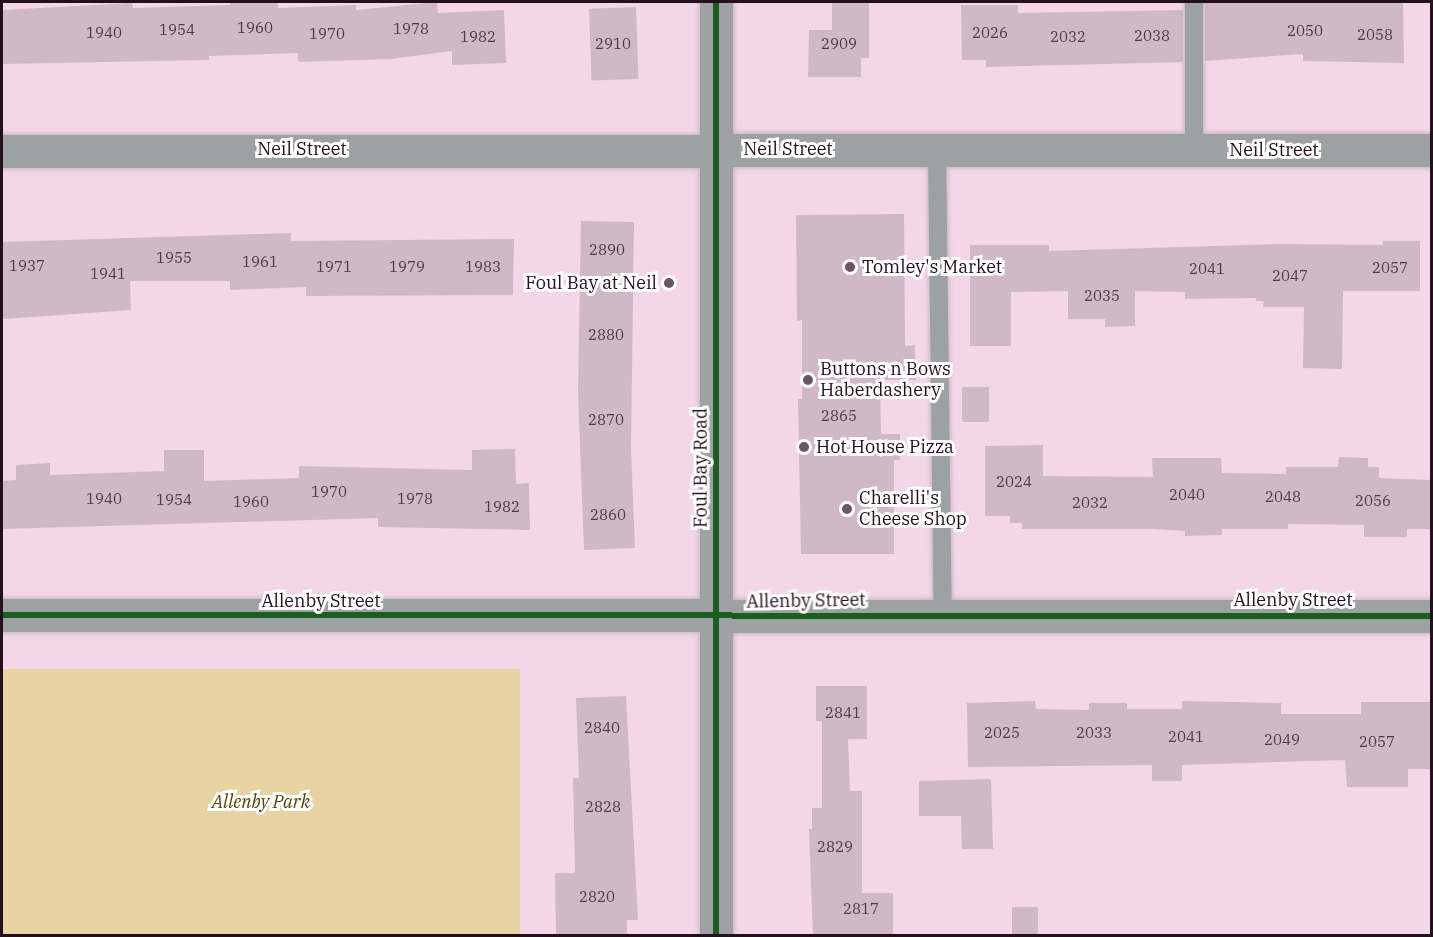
<!DOCTYPE html>
<html>
<head>
<meta charset="utf-8">
<style>
  body { margin:0 }
  #map { position:relative; width:1433px; height:937px; overflow:hidden; background:#f3d7e8; font-family:"IBM Plex Serif",serif }
  div>[style] { position:absolute }
  .green>* { inset:0; background:#e8d4a3; transform-origin:0 0 }
  .building>* { inset:0; background:#cfb9c6; transform-origin:0 0 }
  .roads { filter:drop-shadow(0 0 2px #cbb6c2) drop-shadow(0 0 2px #cbb6c2) }
  .lane>* { height:18px; margin:-9px; padding:0 9px; transform-origin:9px; border-radius:9px; background:#9ba2a1 }
  .street>* { height:33px; margin:-16.5px; padding:0 16.5px; transform-origin:16.5px; border-radius:16.5px; background:#9ba2a1 }
  .secondary>* { height:33px; margin:-16.5px; padding:0 16.5px; transform-origin:16.5px; border-radius:16.5px; background:#a0a1a3 }
  .cycleway>* { height:6px; margin:-3px; padding:0 3px; transform-origin:3px; border-radius:3px; background:#1b5e20 }
  .dots>* { width:16px; height:16px; translate:-50% -50%; box-sizing:border-box; border:3px solid #fefefe; border-radius:50% }
  span { translate:-50% -50%; white-space:nowrap; text-align:center; line-height:1.15; -webkit-text-stroke:6px #fefefe; paint-order:stroke }
  .number-label { font-size:15px; color:#4d3a46 }
  .number-label span { -webkit-text-stroke-width:0 }
  .street-label { font-size:18px; color:#22101b }
  .poi-label { font-size:18px; color:#22101b }
  .left { translate:0 -50%; text-align:left }
  .right { translate:-100% -50%; text-align:right }
  .park-label { font-size:18px; color:#4e4708; font-style:italic }
  .frame { position:absolute; inset:0; border:3px solid #22101b; pointer-events:none }
</style>
</head>
<body>
<div id="map">
  <div class="green">
    <div style="left:2px;top:669px;width:518px;height:266px"></div>
  </div>
  <div class="building">
    <div style="clip-path:polygon(230px 2px,278px 2px,278px 8px,356px 5px,356px 10px,437px 2px,438px 13px,504px 10px,506px 63px,452px 65px,452px 51px,391px 59px,298px 62px,298px 53px,209px 56px,209px 60px,2px 64px,2px 10px,132px 3px,133px 8px,230px 5px)"></div>
    <div style="clip-path:polygon(832px 2px,869px 2px,869px 58px,861px 58px,861px 77px,808px 77px,809px 30px,832px 30px)"></div>
    <div style="clip-path:polygon(1205px 2px,1403px 3px,1404px 63px,1303px 61px,1303px 54px,1205px 61px)"></div>
    <div style="clip-path:polygon(961px 5px,1018px 5px,1018px 13px,1183px 10px,1183px 62px,986px 67px,986px 60px,962px 60px)"></div>
    <div style="left:636px;top:7px;width:72px;height:47px;rotate:88deg"></div>
    <div style="clip-path:polygon(904px 214px,905px 346px,915px 345px,916px 380px,880px 380px,881px 434px,900px 434px,900px 460px,894px 460px,894px 554px,801px 554px,798px 399px,802px 399px,802px 320px,797px 321px,796px 215px)"></div>
    <div style="clip-path:polygon(581px 221px,634px 222px,631px 449px,635px 548px,584px 550px,578px 392px)"></div>
    <div style="clip-path:polygon(291px 233px,291px 241px,514px 239px,513px 295px,306px 296px,306px 287px,230px 290px,230px 281px,130px 281px,131px 310px,3px 319px,2px 242px)"></div>
    <div style="clip-path:polygon(1383px 241px,1420px 241px,1420px 291px,1343px 291px,1342px 369px,1303px 368px,1304px 307px,1263px 307px,1264px 301px,1256px 301px,1256px 298px,1185px 299px,1185px 292px,1135px 291px,1135px 326px,1105px 327px,1105px 319px,1068px 319px,1068px 291px,1011px 292px,1011px 346px,970px 346px,970px 245px,1049px 245px,1049px 251px,1282px 244px,1383px 245px)"></div>
    <div style="left:962px;top:387px;width:27px;height:35px"></div>
    <div style="clip-path:polygon(1043px 445px,1043px 476px,1153px 477px,1152px 458px,1221px 458px,1222px 473px,1286px 474px,1286px 467px,1338px 467px,1339px 457px,1368px 458px,1368px 467px,1379px 467px,1379px 478px,1431px 480px,1431px 529px,1407px 529px,1407px 537px,1364px 537px,1364px 525px,1288px 524px,1288px 529px,1222px 529px,1222px 535px,1185px 536px,1185px 531px,1153px 529px,1022px 529px,1022px 523px,1010px 523px,1010px 516px,985px 516px,985px 446px)"></div>
    <div style="clip-path:polygon(515px 449px,516px 484px,529px 483px,530px 530px,378px 527px,378px 518px,2px 529px,2px 481px,16px 480px,16px 465px,50px 463px,50px 475px,164px 471px,164px 450px,204px 450px,204px 481px,299px 478px,299px 466px,472px 470px,472px 450px)"></div>
    <div style="clip-path:polygon(816px 686px,867px 686px,867px 739px,848px 739px,850px 791px,862px 791px,862px 893px,893px 893px,893px 936px,813px 936px,809px 829px,812px 829px,812px 808px,822px 808px,822px 721px,816px 721px)"></div>
    <div style="clip-path:polygon(626px 696px,638px 920px,627px 920px,627px 936px,556px 936px,555px 873px,575px 873px,573px 778px,579px 778px,576px 698px)"></div>
    <div style="clip-path:polygon(1035px 701px,1036px 709px,1089px 710px,1089px 703px,1127px 703px,1127px 709px,1182px 709px,1182px 701px,1281px 703px,1281px 714px,1361px 714px,1361px 702px,1431px 702px,1431px 769px,1408px 769px,1408px 787px,1347px 787px,1345px 760px,1182px 765px,1182px 781px,1152px 781px,1152px 765px,968px 767px,967px 703px)"></div>
    <div style="clip-path:polygon(991px 779px,993px 849px,962px 849px,961px 816px,919px 816px,919px 781px)"></div>
    <div style="left:1012px;top:907px;width:26px;height:29px"></div>
  </div>
  <div class="roads">
    <div class="lane">
      <div style="left:1194px;top:2px;width:148px;rotate:90deg"></div>
      <div style="left:937px;top:149px;width:464px;rotate:89.3deg"></div>
    </div>
    <div class="street">
      <div style="left:2px;top:151px;width:1430px;rotate:-0.04deg"></div>
      <div style="left:2px;top:615px;width:1430px;rotate:0.04deg"></div>
    </div>
    <div class="secondary">
      <div style="left:716px;top:2px;width:934px;rotate:90deg"></div>
    </div>
  </div>
  <div class="cycleway">
    <div style="left:716px;top:2px;width:934px;rotate:90deg"></div>
    <div style="left:2px;top:615px;width:1430px;rotate:0.04deg"></div>
  </div>
  <div class="dots">
    <div style="left:850px;top:267px;background:#6b5663"></div>
    <div style="left:669px;top:283px;background:#6b5663"></div>
    <div style="left:808px;top:380px;background:#6b5663"></div>
    <div style="left:804px;top:447px;background:#6b5663"></div>
    <div style="left:847px;top:509px;background:#6b5663"></div>
  </div>
  <div class="number-label">
    <span style="left:255px;top:28px">1960</span>
    <span style="left:411px;top:29px">1978</span>
    <span style="left:177px;top:30px">1954</span>
    <span style="left:1305px;top:31px">2050</span>
    <span style="left:104px;top:33px">1940</span>
    <span style="left:990px;top:33px">2026</span>
    <span style="left:327px;top:34px">1970</span>
    <span style="left:1375px;top:35px">2058</span>
    <span style="left:1152px;top:36px">2038</span>
    <span style="left:478px;top:37px">1982</span>
    <span style="left:1068px;top:37px">2032</span>
    <span style="left:613px;top:44px">2910</span>
    <span style="left:839px;top:44px">2909</span>
    <span style="left:607px;top:250px">2890</span>
    <span style="left:174px;top:258px">1955</span>
    <span style="left:260px;top:262px">1961</span>
    <span style="left:27px;top:266px">1937</span>
    <span style="left:334px;top:267px">1971</span>
    <span style="left:407px;top:267px">1979</span>
    <span style="left:483px;top:267px">1983</span>
    <span style="left:1390px;top:268px">2057</span>
    <span style="left:1207px;top:269px">2041</span>
    <span style="left:108px;top:274px">1941</span>
    <span style="left:1290px;top:276px">2047</span>
    <span style="left:1102px;top:296px">2035</span>
    <span style="left:606px;top:335px">2880</span>
    <span style="left:839px;top:416px">2865</span>
    <span style="left:606px;top:420px">2870</span>
    <span style="left:1014px;top:482px">2024</span>
    <span style="left:329px;top:492px">1970</span>
    <span style="left:1187px;top:495px">2040</span>
    <span style="left:1283px;top:497px">2048</span>
    <span style="left:104px;top:499px">1940</span>
    <span style="left:415px;top:499px">1978</span>
    <span style="left:174px;top:500px">1954</span>
    <span style="left:1373px;top:501px">2056</span>
    <span style="left:251px;top:502px">1960</span>
    <span style="left:1090px;top:503px">2032</span>
    <span style="left:502px;top:507px">1982</span>
    <span style="left:608px;top:515px">2860</span>
    <span style="left:843px;top:713px">2841</span>
    <span style="left:602px;top:728px">2840</span>
    <span style="left:1002px;top:733px">2025</span>
    <span style="left:1094px;top:733px">2033</span>
    <span style="left:1186px;top:737px">2041</span>
    <span style="left:1282px;top:740px">2049</span>
    <span style="left:1377px;top:742px">2057</span>
    <span style="left:603px;top:807px">2828</span>
    <span style="left:835px;top:847px">2829</span>
    <span style="left:597px;top:897px">2820</span>
    <span style="left:861px;top:909px">2817</span>
  </div>
  <div class="street-label">
    <span style="left:302px;top:149px">Neil Street</span>
    <span style="left:788px;top:149px">Neil Street</span>
    <span style="left:1274px;top:150px">Neil Street</span>
    <span style="left:701px;top:468px;rotate:-90deg">Foul Bay Road</span>
    <span style="left:1293px;top:600px">Allenby Street</span>
    <span style="left:321px;top:601px">Allenby Street</span>
    <span style="left:806px;top:601px;rotate:-1deg">Allenby Street</span>
  </div>
  <div class="poi-label">
    <span class="left" style="left:862px;top:267px">Tomley's Market</span>
    <span class="right" style="left:657px;top:283px">Foul Bay at Neil</span>
    <span class="left" style="left:820px;top:380px">Buttons n Bows<br>Haberdashery</span>
    <span class="left" style="left:816px;top:447px">Hot House Pizza</span>
    <span class="left" style="left:859px;top:509px">Charelli's<br>Cheese Shop</span>
  </div>
  <div class="park-label">
    <span style="left:261px;top:802px">Allenby Park</span>
  </div>
  <div class="frame"></div>
</div>
</body>
</html>
